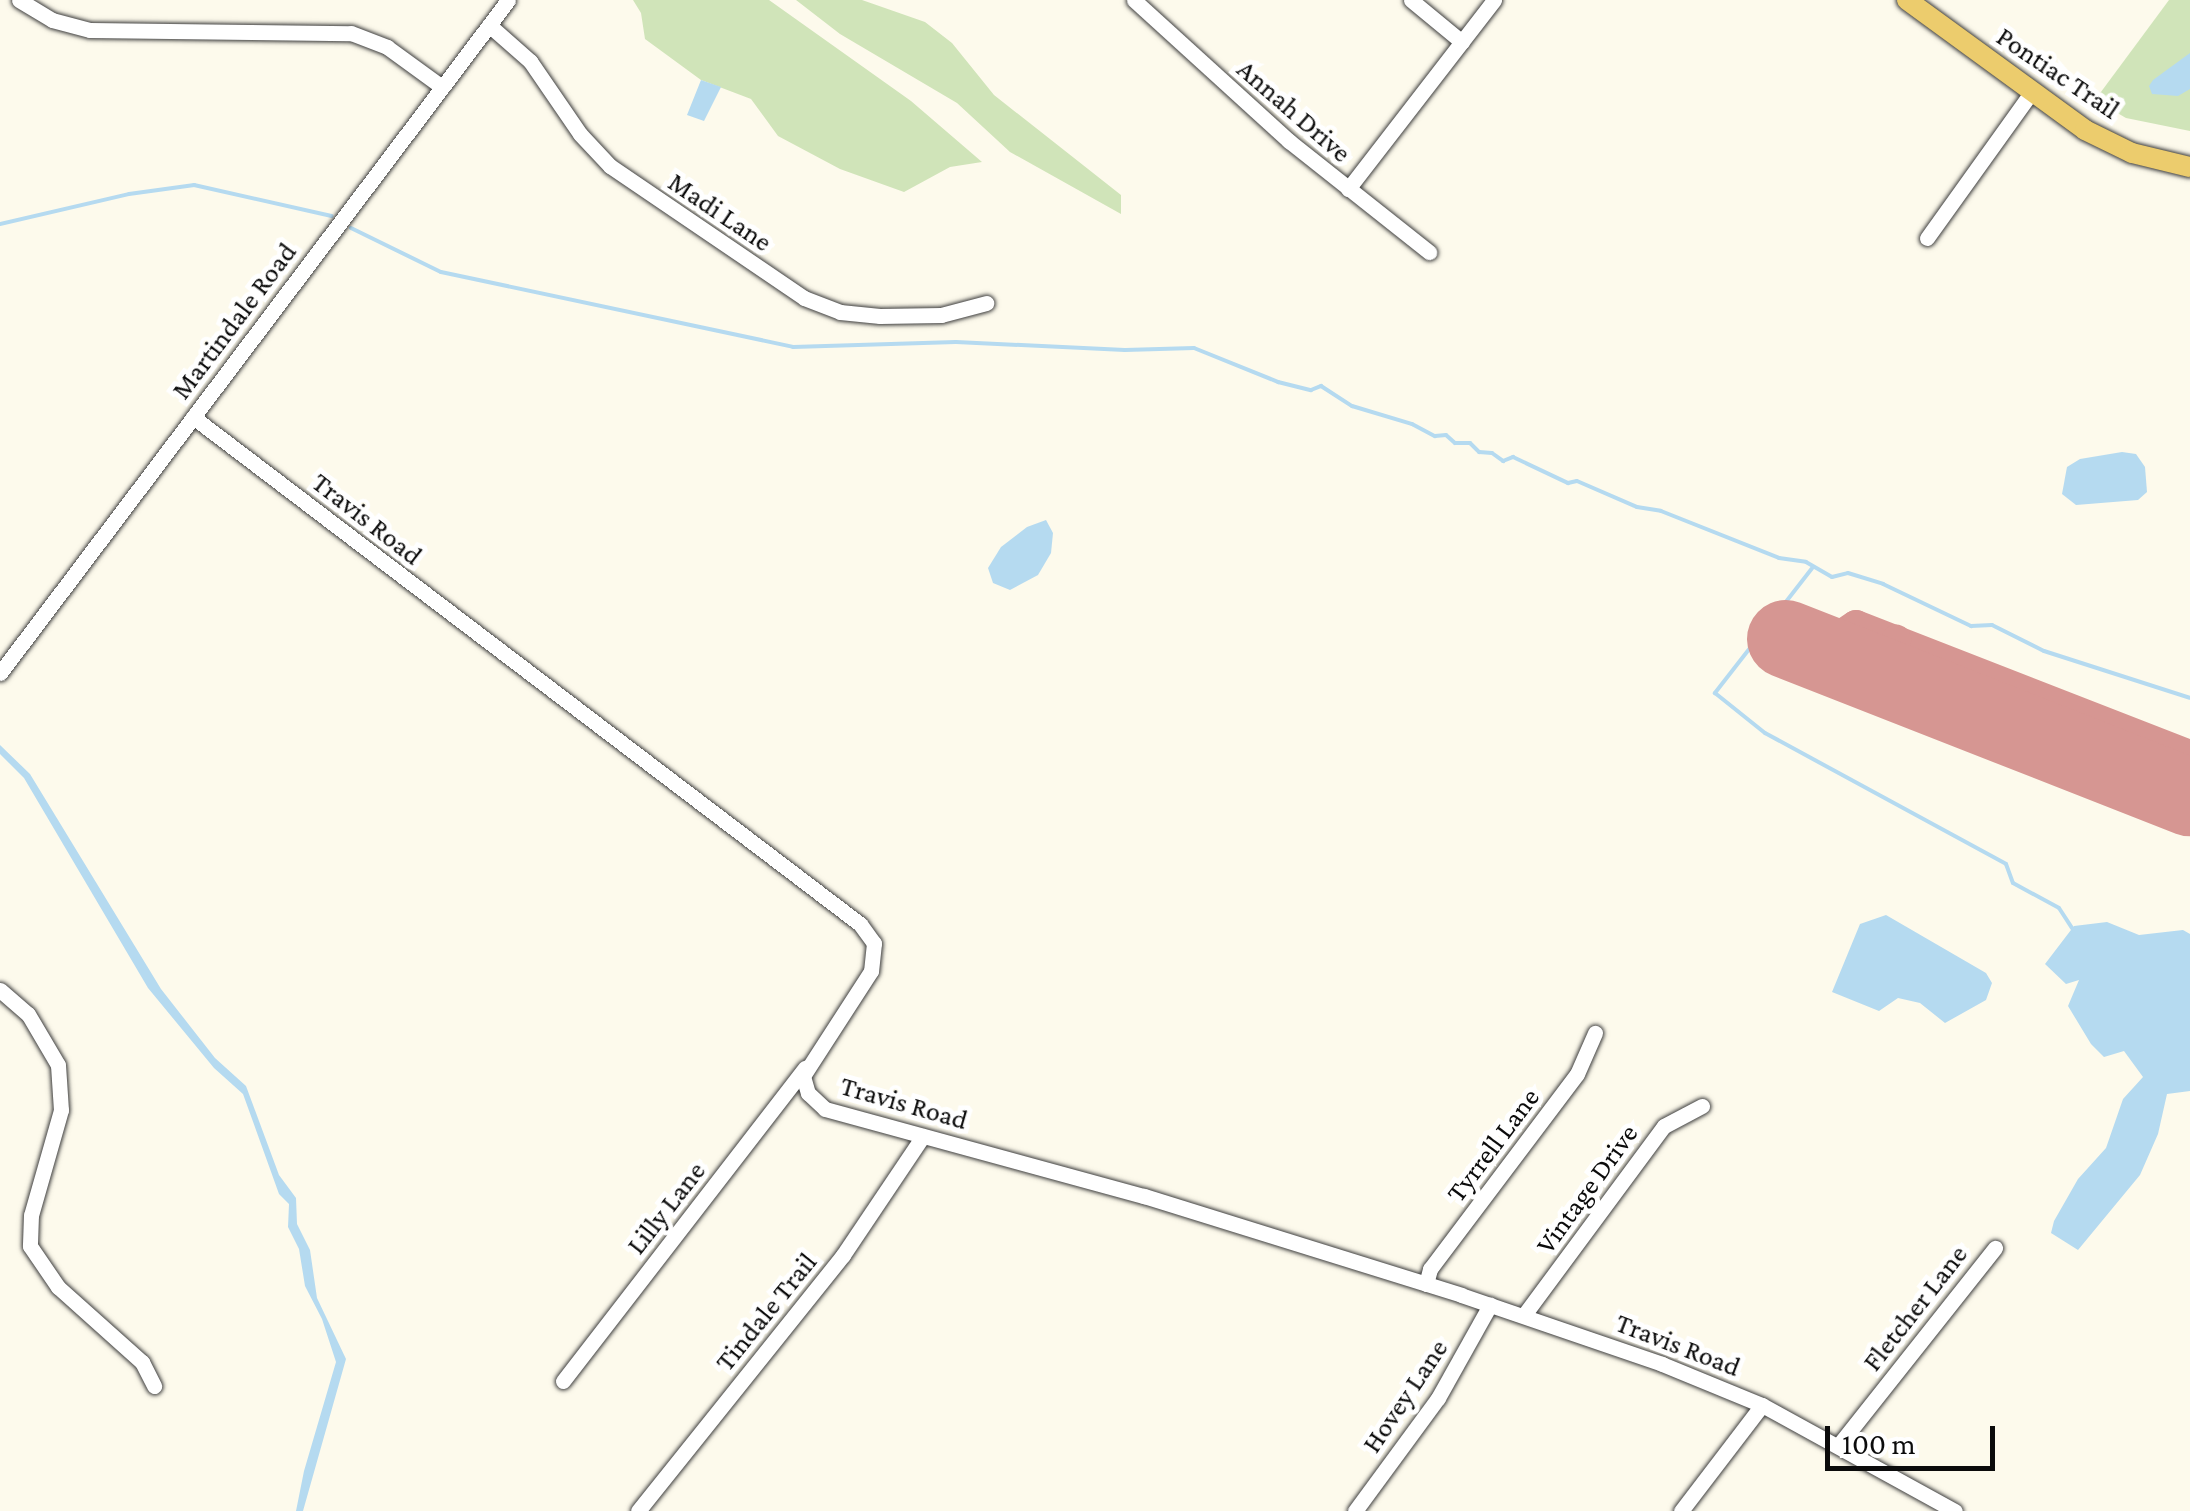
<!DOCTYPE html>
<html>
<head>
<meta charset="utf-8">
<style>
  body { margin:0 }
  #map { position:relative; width:2190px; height:1511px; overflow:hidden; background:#fdfaec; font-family:"Crimson Pro",serif }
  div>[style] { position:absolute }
  .green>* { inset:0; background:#d0e4b9 }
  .water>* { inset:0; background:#b5daf0 }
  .stream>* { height:4px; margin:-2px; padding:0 2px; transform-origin:2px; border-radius:2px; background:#b5daf0 }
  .taxiway>* { height:30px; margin:-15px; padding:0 15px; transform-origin:15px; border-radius:15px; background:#d69692 }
  .runway>* { height:78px; margin:-39px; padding:0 39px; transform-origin:39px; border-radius:39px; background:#d69692 }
  .roads { filter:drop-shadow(0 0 2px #3e3e3e) drop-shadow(0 0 2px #3e3e3e) }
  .minor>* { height:15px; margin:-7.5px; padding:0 7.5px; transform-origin:7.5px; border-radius:7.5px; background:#fff }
  .major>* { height:20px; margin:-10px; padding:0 10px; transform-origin:10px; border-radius:10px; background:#eccc6d }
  span { translate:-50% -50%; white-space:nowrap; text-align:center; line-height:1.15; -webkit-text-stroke:10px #fff; paint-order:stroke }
  .street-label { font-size:28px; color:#0b0b0b }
  .scale { position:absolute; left:1825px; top:1426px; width:170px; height:45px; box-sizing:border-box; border:5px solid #0b0b0b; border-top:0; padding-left:12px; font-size:30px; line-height:35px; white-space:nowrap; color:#0b0b0b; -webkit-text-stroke:8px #fff; paint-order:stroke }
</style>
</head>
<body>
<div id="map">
  <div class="green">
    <div style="clip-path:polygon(633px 0,769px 0,911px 101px,982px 162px,950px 167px,904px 192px,840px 169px,778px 136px,751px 99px,701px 80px,645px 39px,641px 13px)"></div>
    <div style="clip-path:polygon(796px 0,862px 0,925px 22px,952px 43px,994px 95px,1121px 195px,1121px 214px,1010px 152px,957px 103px,840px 34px)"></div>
    <div style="clip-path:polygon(2169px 0,2190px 0,2190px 131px,2126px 118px,2095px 100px)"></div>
  </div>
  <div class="water">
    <div style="clip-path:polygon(2190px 53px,2190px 89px,2178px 96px,2152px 94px,2149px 86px,2153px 80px)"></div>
    <div style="clip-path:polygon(701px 80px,721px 87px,704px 121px,687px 115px)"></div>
    <div style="clip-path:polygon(2122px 452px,2136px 454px,2145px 467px,2147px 492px,2138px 500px,2076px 505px,2062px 494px,2067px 467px,2080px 459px)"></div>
    <div style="clip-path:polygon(1046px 520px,1053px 533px,1051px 553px,1038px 575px,1010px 590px,993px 583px,988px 568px,1001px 547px,1027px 527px)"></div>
    <div style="clip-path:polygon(0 745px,30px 774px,161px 989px,215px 1058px,246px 1086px,279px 1175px,296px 1198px,297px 1224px,310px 1250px,317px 1298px,346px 1359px,303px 1511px,296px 1511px,304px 1471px,336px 1362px,322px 1319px,305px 1286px,299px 1249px,288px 1227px,289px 1204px,279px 1194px,243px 1094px,214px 1068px,148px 988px,24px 778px,0 754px)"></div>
    <div style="clip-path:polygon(1886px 915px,1986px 973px,1992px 983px,1986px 1000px,1945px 1023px,1920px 1003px,1898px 998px,1879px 1011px,1832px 992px,1860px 924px)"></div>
    <div style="clip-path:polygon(2107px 922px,2139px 935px,2183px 930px,2190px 934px,2190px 1091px,2167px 1094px,2158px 1134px,2140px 1175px,2078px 1250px,2051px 1233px,2054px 1221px,2078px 1179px,2106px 1148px,2123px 1099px,2143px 1077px,2124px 1051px,2104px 1057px,2091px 1044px,2068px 1006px,2079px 980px,2066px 984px,2045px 964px,2074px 926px)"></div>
  </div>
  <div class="stream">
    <div style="left:0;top:224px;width:132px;rotate:-13.1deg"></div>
    <div style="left:129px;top:194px;width:66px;rotate:-7.9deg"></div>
    <div style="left:194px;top:185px;width:141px;rotate:12.7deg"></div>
    <div style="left:351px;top:228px;width:100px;rotate:26.1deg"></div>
    <div style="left:441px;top:272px;width:360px;rotate:12deg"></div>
    <div style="left:793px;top:347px;width:163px;rotate:-1.8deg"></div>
    <div style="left:956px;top:342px;width:169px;rotate:2.7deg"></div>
    <div style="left:1125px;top:350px;width:69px;rotate:-1.7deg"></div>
    <div style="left:1194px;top:348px;width:91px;rotate:22deg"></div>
    <div style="left:1278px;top:382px;width:34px;rotate:14deg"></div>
    <div style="left:1311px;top:390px;width:11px;rotate:-22deg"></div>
    <div style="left:1321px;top:386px;width:37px;rotate:33deg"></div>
    <div style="left:1352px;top:406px;width:63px;rotate:16.7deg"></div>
    <div style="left:1412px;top:424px;width:26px;rotate:28deg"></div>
    <div style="left:1435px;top:436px;width:11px;rotate:-5deg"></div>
    <div style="left:1446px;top:435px;width:12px;rotate:42deg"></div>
    <div style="left:1455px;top:443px;width:15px"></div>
    <div style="left:1470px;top:443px;width:13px;rotate:45deg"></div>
    <div style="left:1479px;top:452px;width:13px;rotate:4deg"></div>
    <div style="left:1492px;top:453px;width:14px;rotate:36deg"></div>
    <div style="left:1503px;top:461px;width:11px;rotate:-22deg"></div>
    <div style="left:1513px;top:457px;width:61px;rotate:25.3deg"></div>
    <div style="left:1568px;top:483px;width:9px;rotate:-13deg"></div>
    <div style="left:1577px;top:481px;width:65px;rotate:23.4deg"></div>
    <div style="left:1637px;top:507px;width:24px;rotate:9deg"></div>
    <div style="left:1661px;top:511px;width:127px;rotate:21.7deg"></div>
    <div style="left:1779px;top:558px;width:27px;rotate:8deg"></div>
    <div style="left:1806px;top:562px;width:30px;rotate:30deg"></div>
    <div style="left:1832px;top:577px;width:16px;rotate:-14deg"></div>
    <div style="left:1848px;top:573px;width:37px;rotate:17deg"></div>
    <div style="left:1883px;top:584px;width:98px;rotate:25.5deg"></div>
    <div style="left:1971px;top:626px;width:21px;rotate:-3deg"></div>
    <div style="left:1992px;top:625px;width:58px;rotate:26.6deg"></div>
    <div style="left:2044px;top:651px;width:153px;rotate:17.8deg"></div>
    <div style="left:1813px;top:567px;width:160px;rotate:127.9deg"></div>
    <div style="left:1715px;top:693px;width:64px;rotate:38.7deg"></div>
    <div style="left:1765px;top:733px;width:274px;rotate:28.5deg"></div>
    <div style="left:2006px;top:864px;width:20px;rotate:70deg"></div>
    <div style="left:2013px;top:883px;width:52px;rotate:28.5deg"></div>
    <div style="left:2059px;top:908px;width:24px;rotate:57deg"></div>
  </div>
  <div class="taxiway">
    <div style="left:1830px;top:657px;width:25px;rotate:-63deg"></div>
    <div style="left:1841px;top:635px;width:18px;rotate:-34deg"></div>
    <div style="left:1856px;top:625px;width:358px;rotate:21.3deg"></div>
    <div style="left:1882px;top:677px;width:40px;rotate:-69deg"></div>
  </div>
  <div class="runway">
    <div style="left:1786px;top:639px;width:434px;rotate:21.4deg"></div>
  </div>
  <div class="roads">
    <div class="minor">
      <div style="left:19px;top:0;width:39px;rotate:31deg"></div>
      <div style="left:52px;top:20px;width:39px;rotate:15deg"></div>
      <div style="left:90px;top:30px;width:261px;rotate:0.7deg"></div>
      <div style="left:351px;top:33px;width:39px;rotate:21deg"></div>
      <div style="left:387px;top:47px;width:68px;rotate:36deg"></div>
      <div style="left:1134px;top:0;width:210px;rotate:42.3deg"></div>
      <div style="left:1289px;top:141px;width:179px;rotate:38.4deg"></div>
      <div style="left:1411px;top:0;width:66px;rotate:39.5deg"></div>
      <div style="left:489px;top:25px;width:55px;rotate:41.3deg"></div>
      <div style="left:530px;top:61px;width:88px;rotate:55.6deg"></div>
      <div style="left:580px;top:134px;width:44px;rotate:46.8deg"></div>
      <div style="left:610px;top:166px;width:235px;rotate:34.2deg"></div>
      <div style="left:804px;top:298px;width:39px;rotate:21deg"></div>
      <div style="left:840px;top:312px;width:40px;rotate:5.7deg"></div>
      <div style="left:880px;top:316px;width:61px;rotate:-0.9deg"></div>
      <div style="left:941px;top:315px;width:47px;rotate:-14.9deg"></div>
      <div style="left:1348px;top:189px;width:239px;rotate:-52.3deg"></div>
      <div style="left:1927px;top:238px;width:178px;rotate:-54.4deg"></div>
      <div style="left:193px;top:417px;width:838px;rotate:37.24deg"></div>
      <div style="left:860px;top:924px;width:24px;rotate:54deg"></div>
      <div style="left:874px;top:943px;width:28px;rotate:96deg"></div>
      <div style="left:871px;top:971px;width:125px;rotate:122.9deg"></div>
      <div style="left:803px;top:1076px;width:18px;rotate:74deg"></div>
      <div style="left:808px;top:1093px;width:23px;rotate:43deg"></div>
      <div style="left:825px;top:1109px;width:331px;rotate:15.3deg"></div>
      <div style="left:1144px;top:1196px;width:332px;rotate:17.3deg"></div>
      <div style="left:1461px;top:1295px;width:213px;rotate:18.9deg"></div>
      <div style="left:1662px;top:1364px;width:108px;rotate:22.3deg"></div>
      <div style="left:1762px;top:1405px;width:220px;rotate:28.8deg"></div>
      <div style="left:0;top:673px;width:843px;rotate:-52.95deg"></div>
      <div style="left:0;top:990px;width:37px;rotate:41deg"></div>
      <div style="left:28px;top:1014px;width:59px;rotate:59.5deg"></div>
      <div style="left:58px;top:1065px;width:45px;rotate:86.2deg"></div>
      <div style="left:61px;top:1110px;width:109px;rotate:105.9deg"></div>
      <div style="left:31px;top:1215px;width:31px;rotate:92deg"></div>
      <div style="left:30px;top:1246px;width:50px;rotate:55.7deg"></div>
      <div style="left:58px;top:1287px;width:113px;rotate:41.8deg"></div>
      <div style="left:142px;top:1362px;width:27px;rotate:63deg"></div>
      <div style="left:1426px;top:1284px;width:16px;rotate:-75deg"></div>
      <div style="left:1430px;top:1269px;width:244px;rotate:-53deg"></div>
      <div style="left:1577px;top:1074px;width:45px;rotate:-66.3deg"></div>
      <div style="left:1524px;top:1315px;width:235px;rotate:-53.5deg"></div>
      <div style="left:1664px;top:1126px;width:43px;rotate:-27.8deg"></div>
      <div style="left:563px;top:1381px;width:396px;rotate:-52.3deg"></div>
      <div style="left:1838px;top:1446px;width:253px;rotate:-51.6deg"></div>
      <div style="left:638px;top:1511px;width:328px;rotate:-51.3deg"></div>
      <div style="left:843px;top:1255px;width:143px;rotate:-56.1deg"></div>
      <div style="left:1355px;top:1511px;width:140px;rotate:-53.7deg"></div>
      <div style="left:1438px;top:1398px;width:107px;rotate:-60.8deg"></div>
      <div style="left:1681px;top:1511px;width:133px;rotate:-52.6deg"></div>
    </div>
    <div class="major">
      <div style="left:1907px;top:0;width:220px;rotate:36.1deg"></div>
      <div style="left:2085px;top:130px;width:52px;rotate:26.1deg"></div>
      <div style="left:2132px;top:153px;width:60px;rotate:13.6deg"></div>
    </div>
  </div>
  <div class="street-label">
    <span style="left:2058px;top:73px;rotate:34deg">Pontiac Trail</span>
    <span style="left:1294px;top:111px;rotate:41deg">Annah Drive</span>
    <span style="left:720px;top:212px;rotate:34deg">Madi Lane</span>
    <span style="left:234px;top:321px;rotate:-53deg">Martindale Road</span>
    <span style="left:367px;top:519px;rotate:38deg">Travis Road</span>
    <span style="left:904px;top:1103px;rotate:16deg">Travis Road</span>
    <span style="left:1493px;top:1145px;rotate:-53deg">Tyrrell Lane</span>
    <span style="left:1587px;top:1189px;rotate:-54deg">Vintage Drive</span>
    <span style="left:666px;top:1208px;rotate:-52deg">Lilly Lane</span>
    <span style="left:1915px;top:1308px;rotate:-52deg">Fletcher Lane</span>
    <span style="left:766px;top:1312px;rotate:-51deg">Tindale Trail</span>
    <span style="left:1678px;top:1345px;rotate:21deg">Travis Road</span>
    <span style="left:1405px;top:1396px;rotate:-56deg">Hovey Lane</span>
  </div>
  <div class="scale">100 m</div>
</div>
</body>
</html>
